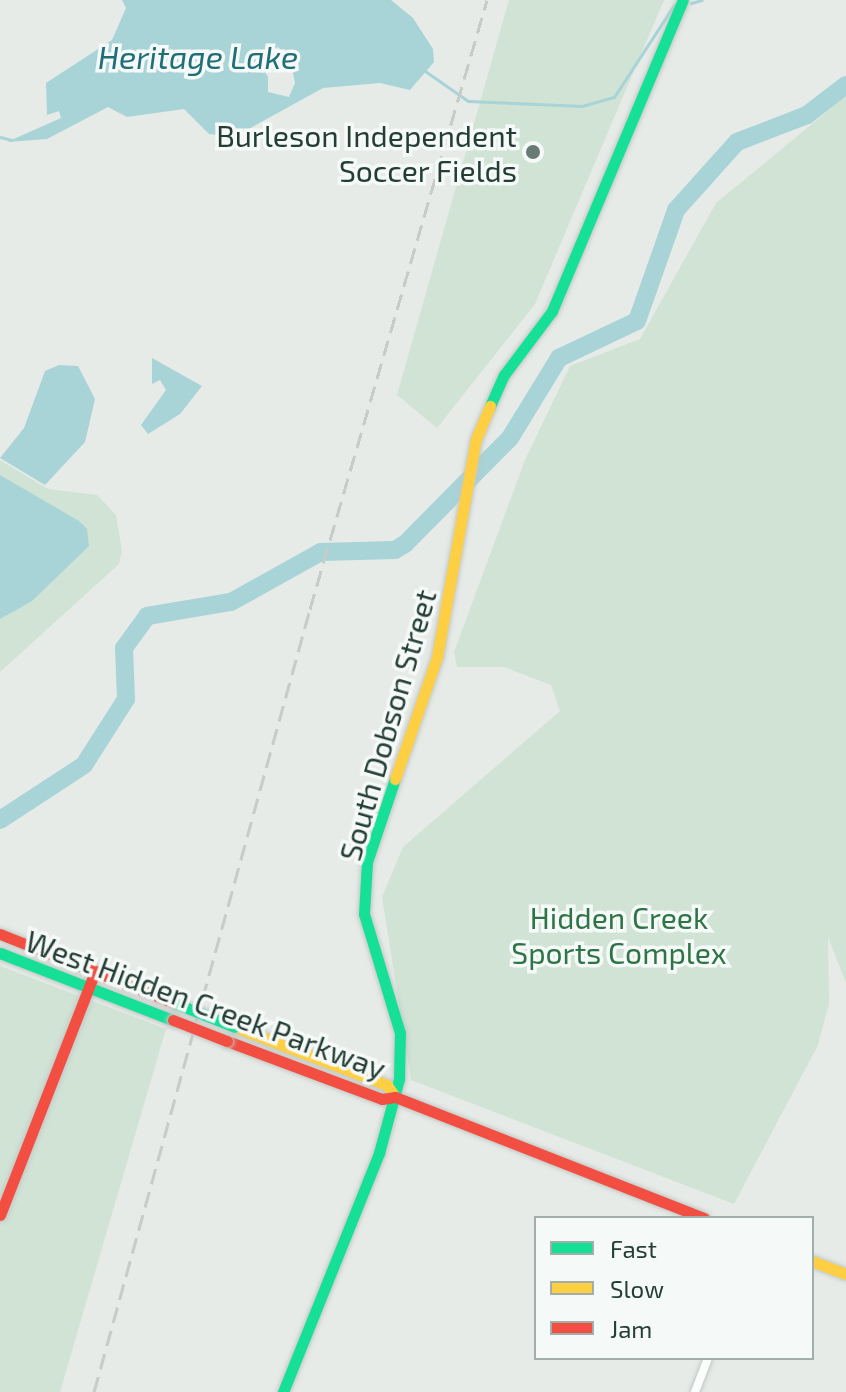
<!DOCTYPE html>
<html>
<head>
<meta charset="utf-8">
<style>
  body { margin:0 }
  #map { position:relative; width:846px; height:1392px; overflow:hidden; background:#e6ebe8; font-family:"Exo 2",sans-serif }
  div>[style] { position:absolute }
  .green>* { inset:0; background:#d0e3d5 }
  .water>* { inset:0; background:#a8d3d7 }
  .stream>* { height:3px; margin:-1.5px; padding:0 1.5px; transform-origin:1.5px; border-radius:1.5px; background:#a8d3d7 }
  .river>* { height:18px; margin:-9px; padding:0 9px; transform-origin:9px; border-radius:9px; background:#a8d3d7 }
  .roads { filter:drop-shadow(0 0 2px #c3c8c5) drop-shadow(0 0 2px #c3c8c5) }
  .street>* { height:8px; margin:-4px; padding:0 4px; transform-origin:4px; border-radius:4px; background:#fbfcfc }
  .fast>* { height:11px; margin:-5.5px; padding:0 5.5px; transform-origin:5.5px; border-radius:5.5px; background:#16e098 }
  .slow>* { height:11px; margin:-5.5px; padding:0 5.5px; transform-origin:5.5px; border-radius:5.5px; background:#ffcf43 }
  .jam>* { height:11px; margin:-5.5px; padding:0 5.5px; transform-origin:5.5px; border-radius:5.5px; background:#f24e42 }
  .rail>* { height:3px; margin-top:-1.5px; transform-origin:0; background:repeating-linear-gradient(90deg,#c7ccca 0 16px,transparent 0 24px) }
  .bridges { filter:drop-shadow(0 0 2px #c2c8c5) drop-shadow(0 0 2px #c2c8c5) }
  .fast-bridge>* { height:11px; margin:-5.5px; padding:0 5.5px; transform-origin:5.5px; border-radius:5.5px; background:#16e098 }
  .jam-bridge>* { height:11px; margin:-5.5px; padding:0 5.5px; transform-origin:5.5px; border-radius:5.5px; background:#f24e42 }
  .dots>* { width:22px; height:22px; translate:-50% -50%; box-sizing:border-box; border:4px solid #f5f9f7; border-radius:50% }
  span { translate:-50% -50%; white-space:nowrap; text-align:center; line-height:1.15; -webkit-text-stroke:7px #f5f9f7; paint-order:stroke }
  .poi-label { font-size:30px; color:#243e36 }
  .right { translate:-100% -50%; text-align:right }
  .street-label { font-size:30px; color:#243e36 }
  .park-label { font-size:30px; color:#2f7446 }
  .water-label { font-size:32px; color:#206e78; font-style:italic }
  .legend { position:absolute; left:534px; top:1216px; width:280px; height:144px; box-sizing:border-box; background:#f5f9f7; border:2px solid #a1aeaa; margin:0; padding:10px 14px; list-style:none; font-size:24px; color:#243e36 }
  .legend li { display:flex; align-items:center; gap:16px; height:40px }
  .legend b { width:40px; border:2px solid #a1aeaa }
</style>
</head>
<body>
<div id="map">
  <div class="green">
    <div style="clip-path:polygon(509px 0,664px 0,535px 304px,437px 428px,397px 395px)"></div>
    <div style="clip-path:polygon(846px 96px,846px 983px,828px 937px,829px 1003px,818px 1045px,734px 1204px,411px 1080px,382px 897px,403px 847px,560px 711px,551px 685px,504px 667px,457px 667px,454px 652px,525px 460px,570px 366px,640px 339px,716px 203px)"></div>
    <div style="clip-path:polygon(0 460px,48px 489px,97px 495px,116px 515px,122px 551px,119px 564px,0 672px)"></div>
    <div style="clip-path:polygon(0 966px,166px 1029px,60px 1392px,0 1392px)"></div>
  </div>
  <div class="water">
    <div style="clip-path:polygon(evenodd,122px 0,391px 0,413px 18px,433px 49px,434px 62px,410px 90px,380px 83px,323px 88px,234px 137px,209px 134px,184px 109px,127px 117px,108px 107px,47px 139px,7px 142px,61px 118px,59px 111px,47px 115px,46px 83px,112px 40px,126px 8px,122px 0,278px 47px,290px 59px,295px 83px,289px 97px,268px 92px,268px 77px,255px 55px,278px 47px)"></div>
    <div style="clip-path:polygon(152px 358px,202px 386px,180px 414px,148px 434px,141px 425px,166px 390px,160px 380px,152px 384px)"></div>
    <div style="clip-path:polygon(59px 365px,78px 366px,95px 399px,85px 442px,45px 485px,0 458px,24px 428px,45px 371px)"></div>
    <div style="clip-path:polygon(0 475px,79px 521px,87px 529px,89px 546px,32px 601px,0 619px)"></div>
  </div>
  <div class="stream">
    <div style="left:691px;top:3px;width:11px;rotate:-15deg"></div>
    <div style="left:425px;top:71px;width:52px;rotate:34.9deg"></div>
    <div style="left:468px;top:101px;width:114px;rotate:2.5deg"></div>
    <div style="left:582px;top:106px;width:33px;rotate:-16deg"></div>
    <div style="left:614px;top:97px;width:110px;rotate:-56.9deg"></div>
    <div style="left:0;top:137px;width:12px;rotate:14deg"></div>
  </div>
  <div class="river">
    <div style="left:0;top:820px;width:100px;rotate:-33.2deg"></div>
    <div style="left:84px;top:765px;width:78px;rotate:-57.5deg"></div>
    <div style="left:126px;top:699px;width:51px;rotate:-92.2deg"></div>
    <div style="left:124px;top:648px;width:39px;rotate:-54deg"></div>
    <div style="left:147px;top:616px;width:85px;rotate:-9.5deg"></div>
    <div style="left:231px;top:602px;width:103px;rotate:-29.1deg"></div>
    <div style="left:321px;top:552px;width:74px;rotate:-1.5deg"></div>
    <div style="left:395px;top:550px;width:12px;rotate:-31deg"></div>
    <div style="left:405px;top:544px;width:149px;rotate:-45.3deg"></div>
    <div style="left:510px;top:438px;width:94px;rotate:-58.5deg"></div>
    <div style="left:559px;top:358px;width:86px;rotate:-25.4deg"></div>
    <div style="left:637px;top:321px;width:118px;rotate:-70.6deg"></div>
    <div style="left:676px;top:210px;width:91px;rotate:-48.1deg"></div>
    <div style="left:737px;top:142px;width:75px;rotate:-21.1deg"></div>
    <div style="left:807px;top:115px;width:49px;rotate:-37.6deg"></div>
  </div>
  <div class="roads">
    <div class="street">
      <div style="left:695px;top:1392px;width:36px;rotate:-69deg"></div>
    </div>
    <div class="fast">
      <div style="left:490px;top:406px;width:34px;rotate:-66deg"></div>
      <div style="left:504px;top:375px;width:80px;rotate:-53.1deg"></div>
      <div style="left:552px;top:311px;width:337px;rotate:-67.2deg"></div>
      <div style="left:0;top:953px;width:186px;rotate:21.2deg"></div>
      <div style="left:283px;top:1392px;width:258px;rotate:-68.1deg"></div>
      <div style="left:379px;top:1153px;width:77px;rotate:-74.9deg"></div>
      <div style="left:399px;top:1079px;width:46px;rotate:-88.8deg"></div>
      <div style="left:400px;top:1033px;width:124px;rotate:-106.8deg"></div>
      <div style="left:364px;top:914px;width:52px;rotate:-86.7deg"></div>
      <div style="left:367px;top:862px;width:88px;rotate:-71.4deg"></div>
    </div>
    <div class="slow">
      <div style="left:395px;top:779px;width:129px;rotate:-71deg"></div>
      <div style="left:437px;top:657px;width:221px;rotate:-79.9deg"></div>
      <div style="left:476px;top:439px;width:36px;rotate:-67deg"></div>
      <div style="left:235px;top:1027px;width:163px;rotate:20.9deg"></div>
      <div style="left:387px;top:1085px;width:14px;rotate:56deg"></div>
      <div style="left:812px;top:1261px;width:36px;rotate:21deg"></div>
    </div>
    <div class="jam">
      <div style="left:0;top:934px;width:190px;rotate:21.6deg"></div>
      <div style="left:227px;top:1041px;width:165px;rotate:20.5deg"></div>
      <div style="left:382px;top:1099px;width:13px;rotate:-9deg"></div>
      <div style="left:395px;top:1097px;width:332px;rotate:21.4deg"></div>
      <div style="left:0;top:1215px;width:262px;rotate:-68.7deg"></div>
    </div>
  </div>
  <div class="rail">
    <div style="left:94px;top:1392px;width:812px;rotate:-74.58deg"></div>
    <div style="left:310px;top:609px;width:634px;rotate:-73.79deg"></div>
  </div>
  <div class="bridges">
    <div class="fast-bridge">
      <div style="left:177px;top:1004px;width:62px;rotate:21.6deg"></div>
    </div>
    <div class="jam-bridge">
      <div style="left:173px;top:1020px;width:58px;rotate:21.3deg"></div>
    </div>
  </div>
  <div class="dots">
    <div style="left:533px;top:152px;background:#687b74"></div>
  </div>
  <div class="poi-label">
    <span class="right" style="left:517px;top:152px">Burleson Independent<br>Soccer Fields</span>
  </div>
  <div class="street-label">
    <span style="left:387px;top:725px;rotate:-74deg">South Dobson Street</span>
    <span style="left:206px;top:1004px;rotate:20deg">West Hidden Creek Parkway</span>
  </div>
  <div class="park-label">
    <span style="left:619px;top:934px">Hidden Creek<br>Sports Complex</span>
  </div>
  <div class="water-label">
    <span style="left:198px;top:56px">Heritage Lake</span>
  </div>
  <ul class="legend">
  <li><b style="height:10px;background:#16e098"></b>Fast</li>
  <li><b style="height:10px;background:#ffcf43"></b>Slow</li>
  <li><b style="height:10px;background:#f24e42"></b>Jam</li>
  </ul>
</div>
</body>
</html>
